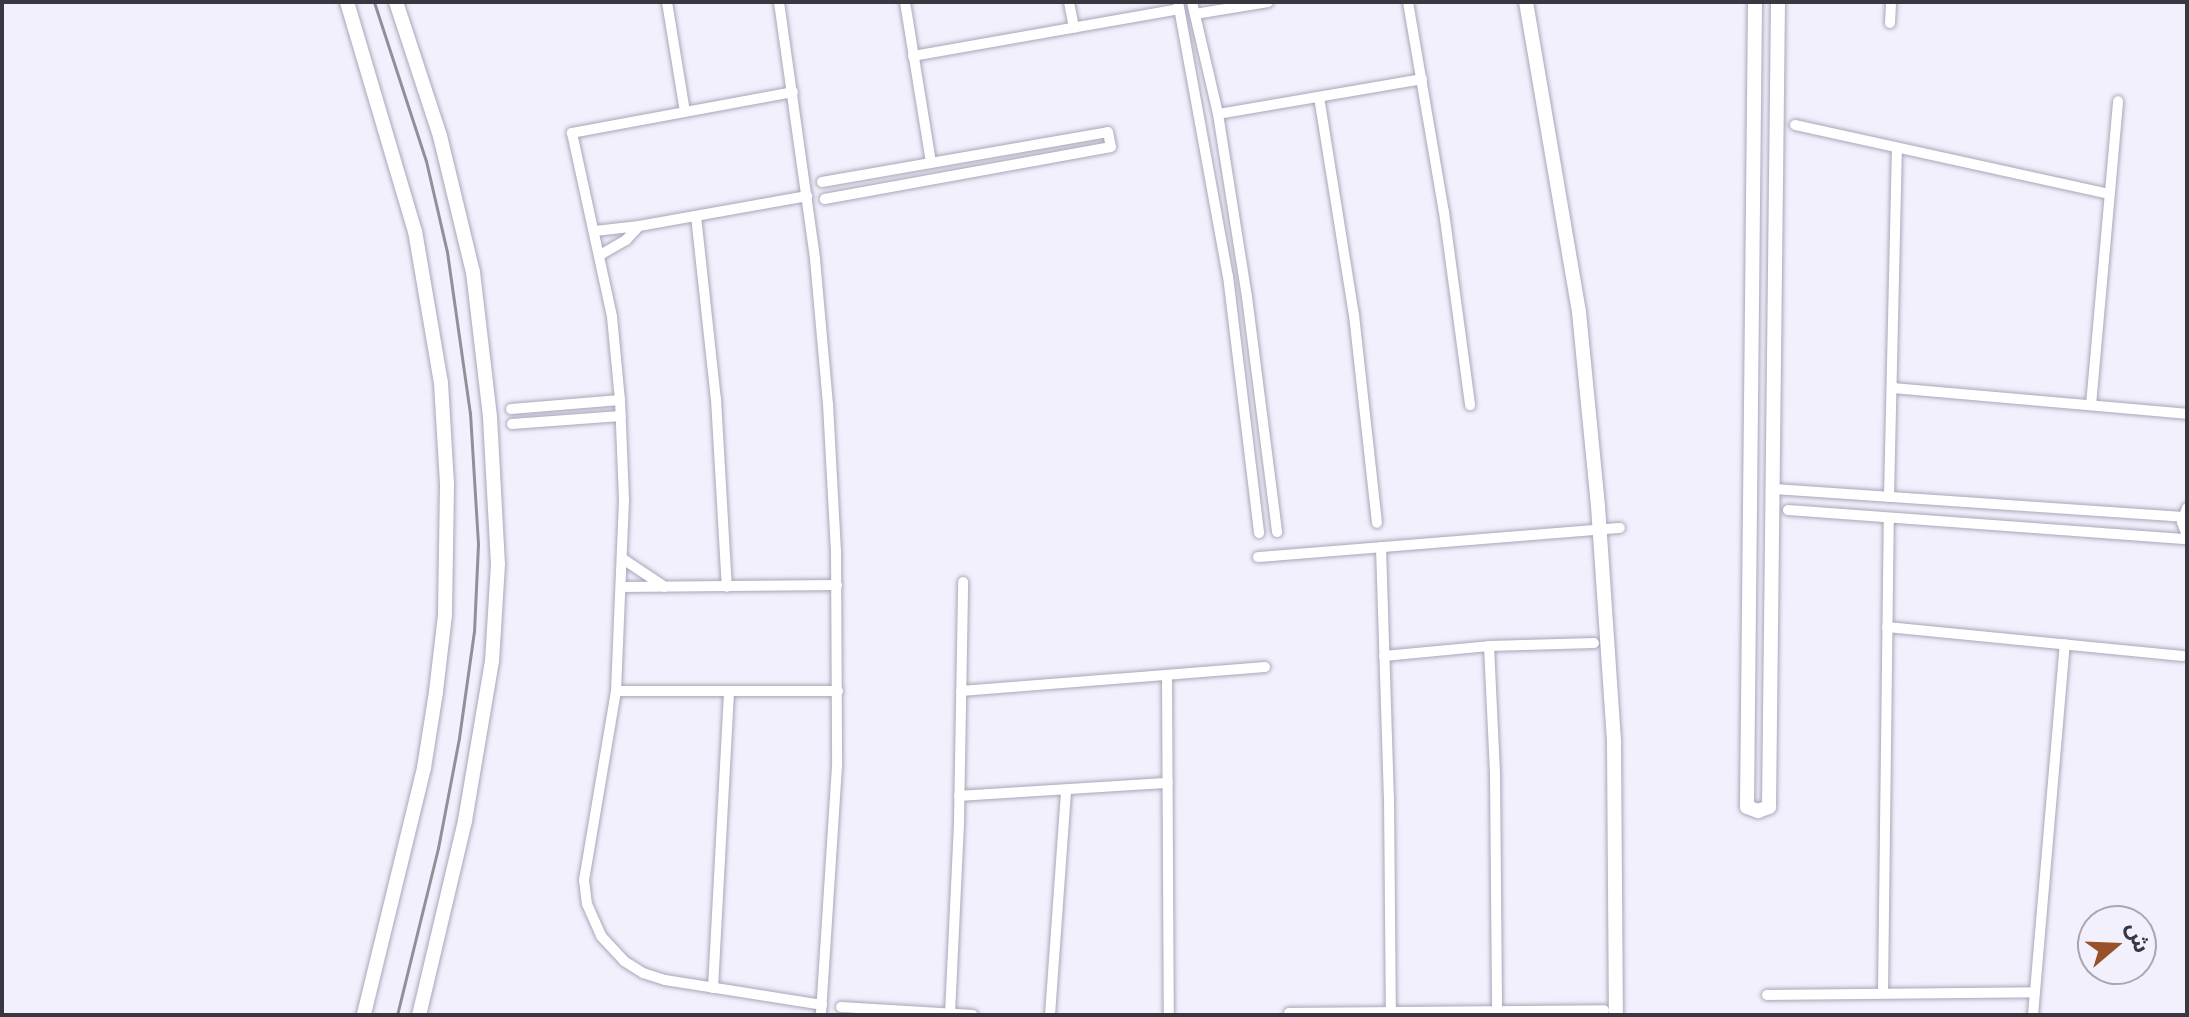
<!DOCTYPE html>
<html>
<head>
<meta charset="utf-8">
<style>
  body { margin:0 }
  #map { position:relative; width:2189px; height:1017px; overflow:hidden; background:#f3f0fd; font-family:"Times New Roman","Noto Sans Arabic",serif }
  div>[style] { position:absolute }
  .roads { filter:drop-shadow(0 0 2px #aaa5b8) drop-shadow(0 0 2px #aaa5b8) }
  .street>* { height:10px; margin:-5px; padding:0 5px; transform-origin:5px; border-radius:5px; background:#fff }
  .secondary>* { height:14px; margin:-7px; padding:0 7px; transform-origin:7px; border-radius:7px; background:#fff }
  .rail>* { height:3px; margin:-1.5px; padding:0 1.5px; transform-origin:1.5px; border-radius:1.5px; background:#928f99 }
  span { translate:-50% -50%; white-space:nowrap; text-align:center; line-height:1.15; -webkit-text-stroke:8px #f3f0fd; paint-order:stroke }
  .frame { position:absolute; inset:0; border:4px solid #39373f; pointer-events:none }
  .north { position:absolute; left:2077px; top:905px; width:80px; height:80px; box-sizing:border-box; background:#f3f0fd; border:2px solid #a9a6b1; border-radius:50%; rotate:71deg; font-size:22px; font-weight:700; line-height:32px; text-align:center; color:#39373f }
  .north::after { content:''; display:block; margin:auto; width:28px; height:36px; background:#98512a; clip-path:polygon(50% 0,100% 100%,50% 72%,0 100%) }
</style>
</head>
<body>
<div id="map">
  <div class="roads">
    <div class="street">
      <div style="left:667px;top:2px;width:111px;rotate:80.7deg"></div>
      <div style="left:779px;top:2px;width:260px;rotate:82deg"></div>
      <div style="left:815px;top:259px;width:146px;rotate:84.9deg"></div>
      <div style="left:828px;top:404px;width:147px;rotate:86.9deg"></div>
      <div style="left:836px;top:551px;width:215px;rotate:89.7deg"></div>
      <div style="left:837px;top:766px;width:250px;rotate:93.7deg"></div>
      <div style="left:905px;top:2px;width:163px;rotate:80.8deg"></div>
      <div style="left:1069px;top:2px;width:26px;rotate:79deg"></div>
      <div style="left:1178px;top:2px;width:279px;rotate:79.7deg"></div>
      <div style="left:1228px;top:276px;width:259px;rotate:83.1deg"></div>
      <div style="left:1192px;top:2px;width:115px;rotate:76.9deg"></div>
      <div style="left:1218px;top:114px;width:185px;rotate:81deg"></div>
      <div style="left:1247px;top:297px;width:237px;rotate:82.7deg"></div>
      <div style="left:1408px;top:2px;width:213px;rotate:80.3deg"></div>
      <div style="left:1444px;top:212px;width:195px;rotate:82.3deg"></div>
      <div style="left:1195px;top:14px;width:74px;rotate:-9.3deg"></div>
      <div style="left:1890px;top:23px;width:21px;rotate:-87deg"></div>
      <div style="left:913px;top:56px;width:270px;rotate:-10deg"></div>
      <div style="left:793px;top:92px;width:225px;rotate:169.5deg"></div>
      <div style="left:572px;top:133px;width:188px;rotate:77.7deg"></div>
      <div style="left:612px;top:317px;width:83px;rotate:84.5deg"></div>
      <div style="left:620px;top:400px;width:100px;rotate:87.7deg"></div>
      <div style="left:624px;top:500px;width:191px;rotate:92.4deg"></div>
      <div style="left:616px;top:691px;width:192px;rotate:99.6deg"></div>
      <div style="left:584px;top:880px;width:24px;rotate:83deg"></div>
      <div style="left:587px;top:904px;width:35px;rotate:66deg"></div>
      <div style="left:601px;top:936px;width:34px;rotate:47deg"></div>
      <div style="left:624px;top:961px;width:22px;rotate:32deg"></div>
      <div style="left:643px;top:973px;width:23px;rotate:18deg"></div>
      <div style="left:665px;top:980px;width:159px;rotate:9deg"></div>
      <div style="left:1319px;top:97px;width:221px;rotate:80.9deg"></div>
      <div style="left:1354px;top:315px;width:209px;rotate:83.7deg"></div>
      <div style="left:1218px;top:114px;width:207px;rotate:-9.7deg"></div>
      <div style="left:1795px;top:125px;width:322px;rotate:12.4deg"></div>
      <div style="left:822px;top:182px;width:290px;rotate:-9.9deg"></div>
      <div style="left:1108px;top:132px;width:15px;rotate:79deg"></div>
      <div style="left:1111px;top:147px;width:291px;rotate:169.7deg"></div>
      <div style="left:696px;top:216px;width:184px;rotate:83.8deg"></div>
      <div style="left:716px;top:399px;width:188px;rotate:86.7deg"></div>
      <div style="left:595px;top:231px;width:44px;rotate:-6.5deg"></div>
      <div style="left:639px;top:226px;width:171px;rotate:-10.1deg"></div>
      <div style="left:600px;top:255px;width:30px;rotate:-30deg"></div>
      <div style="left:626px;top:240px;width:19px;rotate:-47deg"></div>
      <div style="left:1892px;top:388px;width:296px;rotate:5deg"></div>
      <div style="left:2091px;top:405px;width:305px;rotate:-84.9deg"></div>
      <div style="left:511px;top:409px;width:109px;rotate:-4.7deg"></div>
      <div style="left:512px;top:424px;width:109px;rotate:-4.2deg"></div>
      <div style="left:1774px;top:489px;width:410px;rotate:3.9deg"></div>
      <div style="left:1889px;top:497px;width:349px;rotate:-88.7deg"></div>
      <div style="left:2187px;top:508px;width:15px;rotate:110deg"></div>
      <div style="left:2182px;top:522px;width:15px;rotate:70deg"></div>
      <div style="left:1788px;top:510px;width:400px;rotate:4.2deg"></div>
      <div style="left:1381px;top:547px;width:250px;rotate:88.2deg"></div>
      <div style="left:1389px;top:797px;width:216px;rotate:89.5deg"></div>
      <div style="left:1258px;top:557px;width:363px;rotate:-4.6deg"></div>
      <div style="left:623px;top:559px;width:50px;rotate:33.7deg"></div>
      <div style="left:622px;top:587px;width:215px;rotate:-0.5deg"></div>
      <div style="left:1887px;top:627px;width:297px;rotate:5.6deg"></div>
      <div style="left:1489px;top:646px;width:127px;rotate:87.3deg"></div>
      <div style="left:1495px;top:773px;width:240px;rotate:89.5deg"></div>
      <div style="left:1384px;top:656px;width:105px;rotate:-5.4deg"></div>
      <div style="left:1489px;top:646px;width:105px;rotate:-1.6deg"></div>
      <div style="left:1167px;top:675px;width:340px;rotate:89.7deg"></div>
      <div style="left:616px;top:691px;width:222px"></div>
      <div style="left:961px;top:691px;width:305px;rotate:-4.5deg"></div>
      <div style="left:959px;top:796px;width:209px;rotate:-3.6deg"></div>
      <div style="left:713px;top:988px;width:297px;rotate:-86.9deg"></div>
      <div style="left:1883px;top:992px;width:472px;rotate:-89.3deg"></div>
      <div style="left:1767px;top:995px;width:268px;rotate:-0.6deg"></div>
      <div style="left:841px;top:1007px;width:132px;rotate:3.5deg"></div>
      <div style="left:1289px;top:1013px;width:315px;rotate:-0.5deg"></div>
      <div style="left:950px;top:1014px;width:194px;rotate:-87.3deg"></div>
      <div style="left:959px;top:820px;width:238px;rotate:-89deg"></div>
      <div style="left:1050px;top:1015px;width:226px;rotate:-85.9deg"></div>
      <div style="left:2033px;top:1015px;width:372px;rotate:-85.1deg"></div>
    </div>
    <div class="secondary">
      <div style="left:347px;top:2px;width:239px;rotate:73.5deg"></div>
      <div style="left:415px;top:231px;width:154px;rotate:80.3deg"></div>
      <div style="left:441px;top:383px;width:102px;rotate:86.6deg"></div>
      <div style="left:447px;top:485px;width:130px;rotate:90.9deg"></div>
      <div style="left:445px;top:615px;width:78px;rotate:96.7deg"></div>
      <div style="left:436px;top:692px;width:77px;rotate:99deg"></div>
      <div style="left:424px;top:768px;width:254px;rotate:103.7deg"></div>
      <div style="left:396px;top:2px;width:141px;rotate:71.8deg"></div>
      <div style="left:440px;top:136px;width:140px;rotate:76.4deg"></div>
      <div style="left:473px;top:272px;width:146px;rotate:83.3deg"></div>
      <div style="left:490px;top:417px;width:147px;rotate:86.9deg"></div>
      <div style="left:498px;top:564px;width:97px;rotate:93.5deg"></div>
      <div style="left:492px;top:661px;width:162px;rotate:99.6deg"></div>
      <div style="left:465px;top:821px;width:199px;rotate:103.3deg"></div>
      <div style="left:1526px;top:2px;width:314px;rotate:80.3deg"></div>
      <div style="left:1579px;top:312px;width:195px;rotate:84.4deg"></div>
      <div style="left:1598px;top:506px;width:238px;rotate:86.1deg"></div>
      <div style="left:1614px;top:743px;width:272px;rotate:89.6deg"></div>
      <div style="left:1755px;top:2px;width:805px;rotate:90.57deg"></div>
      <div style="left:1747px;top:807px;width:12px;rotate:20deg"></div>
      <div style="left:1758px;top:811px;width:12px;rotate:-20deg"></div>
      <div style="left:1769px;top:807px;width:805px;rotate:-89.36deg"></div>
    </div>
  </div>
  <div class="rail">
    <div style="left:374px;top:2px;width:167px;rotate:71.9deg"></div>
    <div style="left:426px;top:161px;width:93px;rotate:77deg"></div>
    <div style="left:447px;top:252px;width:163px;rotate:81.9deg"></div>
    <div style="left:470px;top:413px;width:131px;rotate:86.5deg"></div>
    <div style="left:478px;top:544px;width:87px;rotate:92.6deg"></div>
    <div style="left:474px;top:631px;width:108px;rotate:98deg"></div>
    <div style="left:459px;top:738px;width:112px;rotate:100.8deg"></div>
    <div style="left:438px;top:848px;width:172px;rotate:103.8deg"></div>
  </div>
  <div class="frame"></div>
  <div class="north">ش</div>
</div>
</body>
</html>
